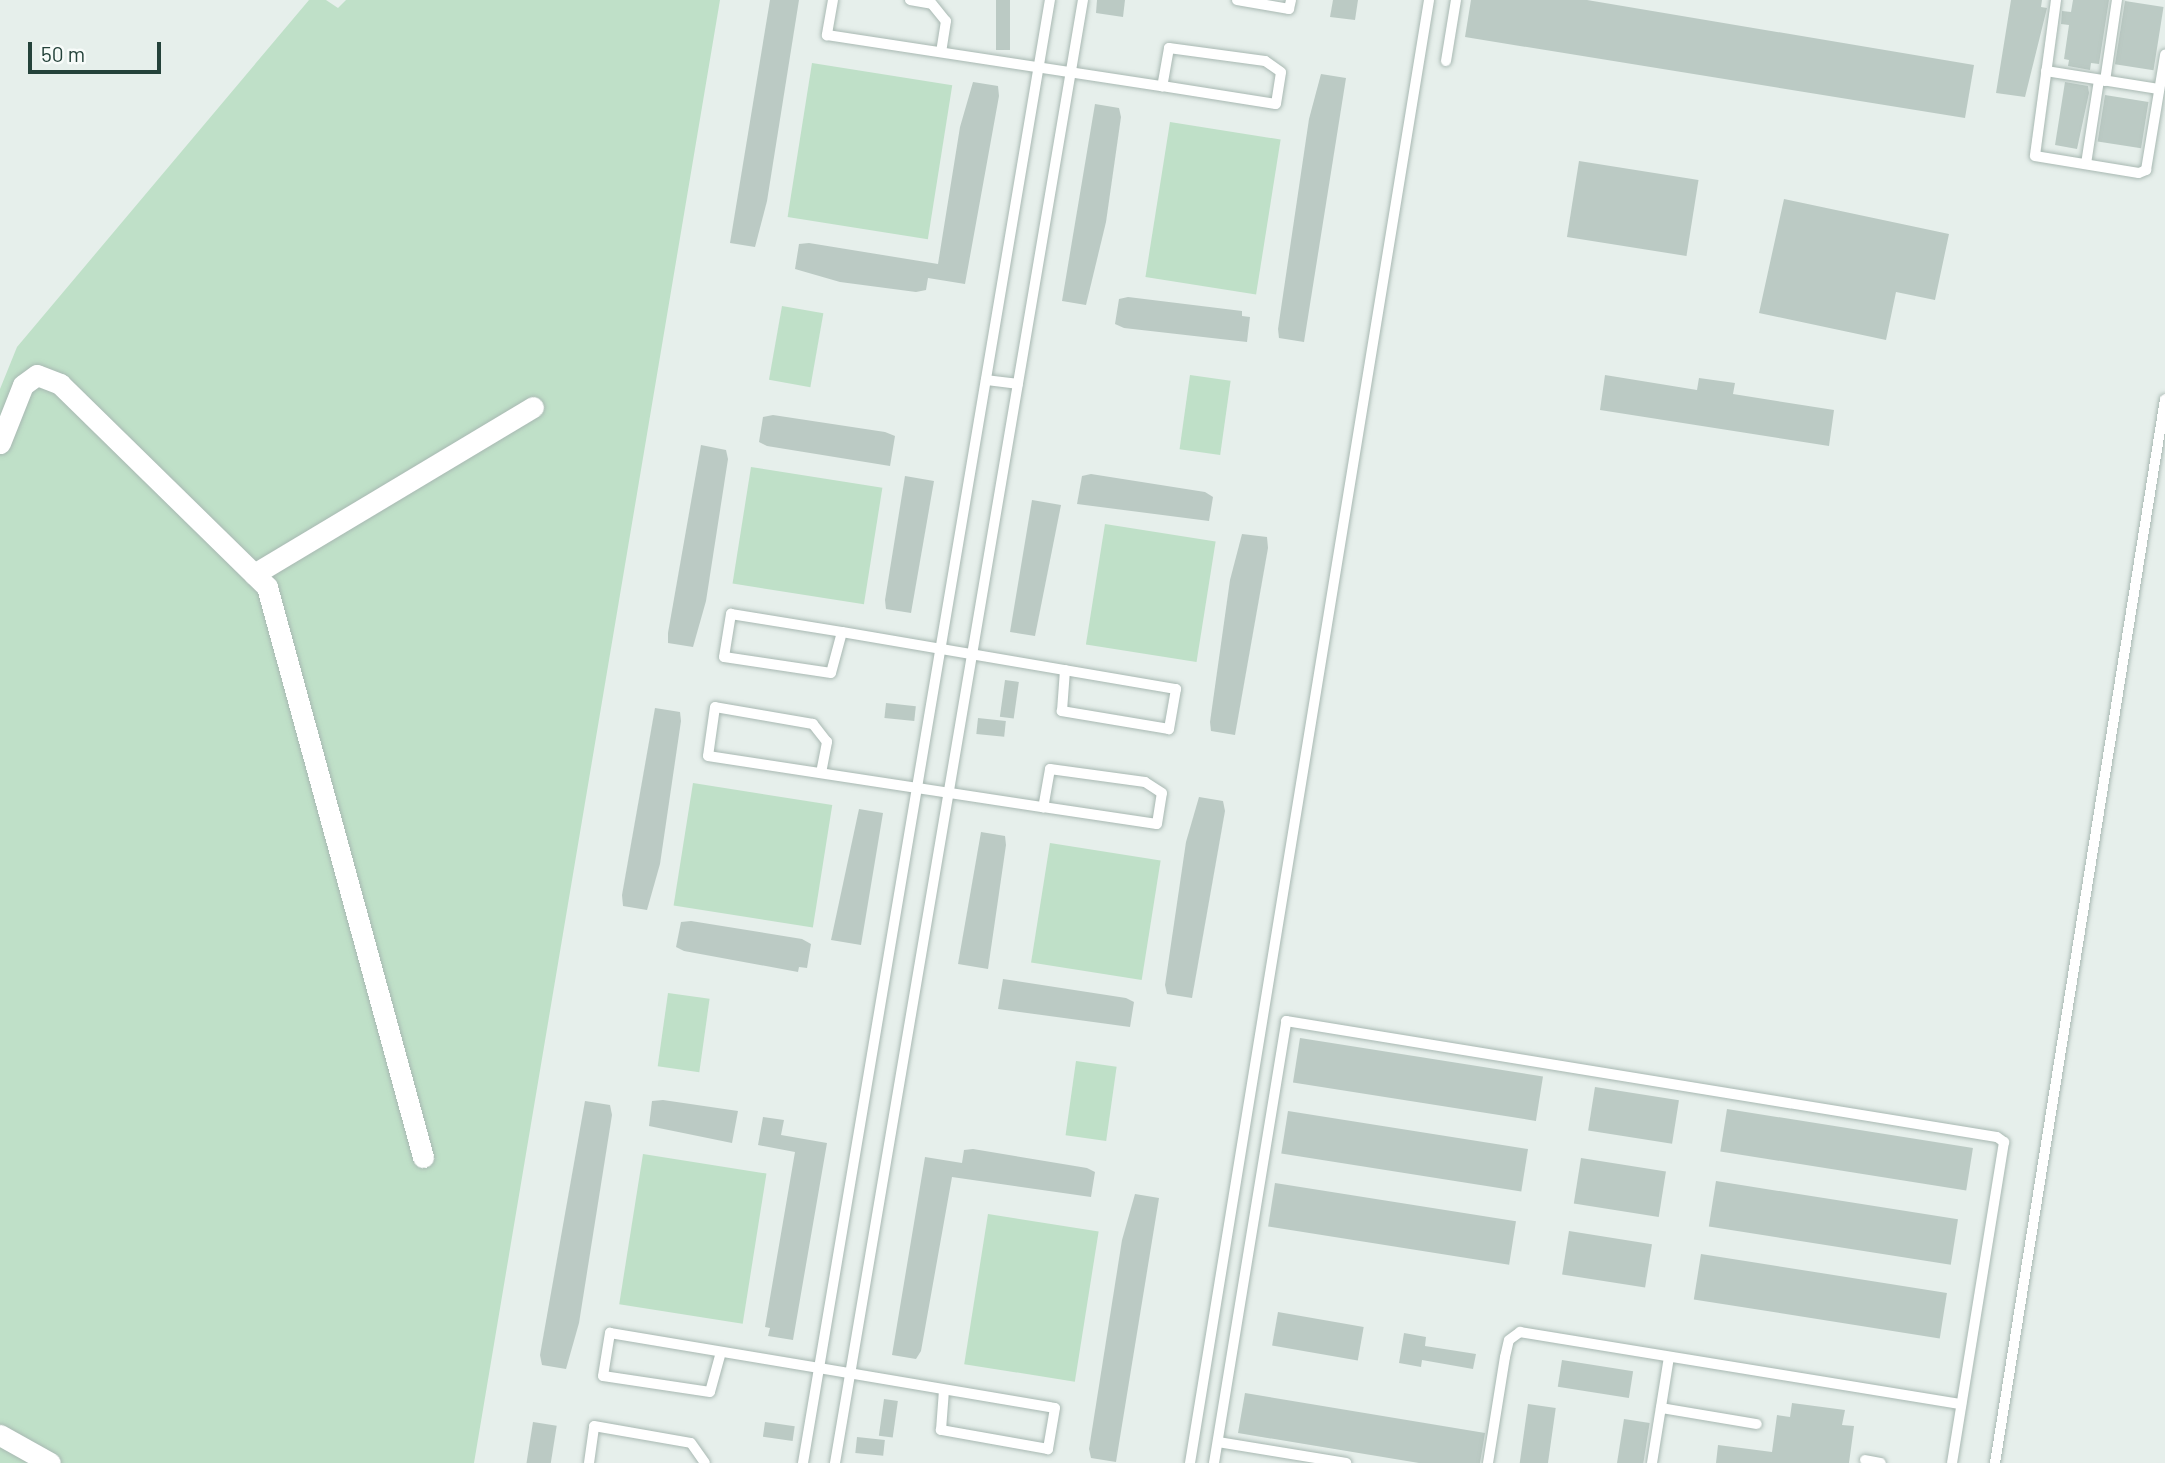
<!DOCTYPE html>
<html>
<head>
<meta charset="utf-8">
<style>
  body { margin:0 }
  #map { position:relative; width:2165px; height:1463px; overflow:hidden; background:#e6efeb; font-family:Barlow,sans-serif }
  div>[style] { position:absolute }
  .green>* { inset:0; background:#bfe0c8; transform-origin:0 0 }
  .building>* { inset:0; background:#bbcac4; transform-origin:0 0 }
  .roads { filter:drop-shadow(0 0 2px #a8b8b2) drop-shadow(0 0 2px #a8b8b2) }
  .service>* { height:10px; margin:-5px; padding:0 5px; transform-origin:5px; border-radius:5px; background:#fff }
  .minor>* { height:21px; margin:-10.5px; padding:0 10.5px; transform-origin:10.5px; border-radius:10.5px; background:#fff }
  span { translate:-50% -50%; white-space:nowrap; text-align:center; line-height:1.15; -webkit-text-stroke:5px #f7fbf9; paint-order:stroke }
  .scale { position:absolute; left:28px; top:42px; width:133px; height:32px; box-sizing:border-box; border:4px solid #24423a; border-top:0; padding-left:9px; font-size:21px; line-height:24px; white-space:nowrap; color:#24423a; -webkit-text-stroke:5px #f7fbf9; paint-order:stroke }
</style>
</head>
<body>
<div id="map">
  <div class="green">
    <div style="clip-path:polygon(309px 0,326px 0,338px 8px,346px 0,720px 0,474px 1463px,0 1463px,0 389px,17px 347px)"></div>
    <div style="left:812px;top:63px;width:142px;height:156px;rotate:9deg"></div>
    <div style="left:1170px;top:122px;width:112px;height:157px;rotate:9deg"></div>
    <div style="left:782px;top:306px;width:42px;height:75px;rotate:10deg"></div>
    <div style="left:1190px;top:375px;width:41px;height:75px;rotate:8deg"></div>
    <div style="left:751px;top:467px;width:133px;height:118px;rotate:9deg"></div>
    <div style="left:1105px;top:524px;width:112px;height:122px;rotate:9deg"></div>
    <div style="left:693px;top:783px;width:141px;height:124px;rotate:9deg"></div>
    <div style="left:1050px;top:843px;width:112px;height:121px;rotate:9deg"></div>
    <div style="left:668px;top:993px;width:42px;height:74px;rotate:8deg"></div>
    <div style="left:1076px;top:1061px;width:41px;height:75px;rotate:8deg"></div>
    <div style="left:643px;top:1154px;width:125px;height:152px;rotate:9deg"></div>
    <div style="left:988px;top:1214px;width:112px;height:152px;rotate:9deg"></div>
  </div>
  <div class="building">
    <div style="clip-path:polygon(770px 0,799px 0,767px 201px,755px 247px,730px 243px)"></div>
    <div style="left:996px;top:0;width:14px;height:50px"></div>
    <div style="clip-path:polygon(1097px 0,1125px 0,1123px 17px,1096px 13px)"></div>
    <div style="clip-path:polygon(1333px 0,1358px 0,1355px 20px,1330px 17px)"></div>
    <div style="clip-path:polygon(1471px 0,1587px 0,1974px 65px,1965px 118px,1465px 37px)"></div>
    <div style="clip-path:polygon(2011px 0,2042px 0,2041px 7px,2047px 8px,2025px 97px,1996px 93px)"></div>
    <div style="clip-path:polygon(2073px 0,2109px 0,2099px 64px,2091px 63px,2090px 70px,2068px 66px,2069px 60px,2064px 59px,2069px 25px,2061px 24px,2062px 11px,2071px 12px)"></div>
    <div style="left:2125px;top:1px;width:39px;height:64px;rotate:9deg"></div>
    <div style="clip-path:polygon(1321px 74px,1346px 78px,1304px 342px,1279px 338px,1278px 329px,1309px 119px)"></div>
    <div style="clip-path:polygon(973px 82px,998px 86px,999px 96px,965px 284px,928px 278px,926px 290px,916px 292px,840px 282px,795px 269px,799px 244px,809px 243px,938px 264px,960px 127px)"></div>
    <div style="clip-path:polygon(2065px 82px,2088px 86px,2089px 93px,2077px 149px,2055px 145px)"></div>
    <div style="left:2105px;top:95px;width:44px;height:47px;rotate:9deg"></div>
    <div style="clip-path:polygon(1095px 104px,1119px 108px,1121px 117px,1106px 222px,1086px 305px,1062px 301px)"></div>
    <div style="left:1579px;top:161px;width:121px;height:77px;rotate:9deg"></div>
    <div style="clip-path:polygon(1784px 199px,1949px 234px,1935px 300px,1896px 292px,1886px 340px,1759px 313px)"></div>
    <div style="clip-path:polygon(1128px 297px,1242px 311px,1242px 316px,1250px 317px,1247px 342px,1124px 328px,1115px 324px,1119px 299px)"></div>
    <div style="clip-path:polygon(1605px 375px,1697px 390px,1699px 378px,1735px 383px,1733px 394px,1834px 410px,1829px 446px,1600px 410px)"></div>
    <div style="clip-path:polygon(773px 415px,885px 432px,895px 436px,890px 466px,767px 446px,759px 442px,763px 417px)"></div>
    <div style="clip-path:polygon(701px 445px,726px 450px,728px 459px,706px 601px,693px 647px,668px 643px,668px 633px)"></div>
    <div style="clip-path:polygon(1091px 474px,1205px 492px,1213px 497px,1209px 521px,1077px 504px,1082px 476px)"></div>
    <div style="clip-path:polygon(905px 476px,934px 481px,911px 613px,886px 609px,885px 600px)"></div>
    <div style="clip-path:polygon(1032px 500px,1061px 505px,1035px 636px,1010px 632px)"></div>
    <div style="clip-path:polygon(1242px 534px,1267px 537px,1268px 548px,1235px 735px,1211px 731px,1210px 722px,1230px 580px)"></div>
    <div style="left:1005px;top:680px;width:14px;height:37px;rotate:8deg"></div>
    <div style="left:886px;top:703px;width:30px;height:15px;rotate:6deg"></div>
    <div style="clip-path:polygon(655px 708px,680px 712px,681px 721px,660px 864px,647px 910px,623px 906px,622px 895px)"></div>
    <div style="left:978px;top:718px;width:28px;height:16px;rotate:6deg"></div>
    <div style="clip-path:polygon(1199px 797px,1223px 801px,1225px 811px,1192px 998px,1167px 994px,1165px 985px,1186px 842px)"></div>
    <div style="clip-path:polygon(859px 809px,883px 813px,861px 945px,831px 940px)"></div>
    <div style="clip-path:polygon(981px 832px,1005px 836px,1006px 845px,988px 969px,958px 964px)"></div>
    <div style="clip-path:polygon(691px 921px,802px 939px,811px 944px,807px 968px,799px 967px,798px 972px,684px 951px,676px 947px,681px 922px)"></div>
    <div style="clip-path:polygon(1003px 979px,1126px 998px,1134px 1002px,1130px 1027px,998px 1009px)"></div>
    <div style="left:1300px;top:1038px;width:246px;height:45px;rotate:9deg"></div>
    <div style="left:1595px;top:1087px;width:85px;height:44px;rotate:9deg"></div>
    <div style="clip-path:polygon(663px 1100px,738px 1111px,732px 1143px,649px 1126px,652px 1101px)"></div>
    <div style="clip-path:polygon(585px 1101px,610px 1105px,612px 1115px,579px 1323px,566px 1369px,542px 1365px,540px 1355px)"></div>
    <div style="left:1727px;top:1109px;width:249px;height:43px;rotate:9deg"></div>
    <div style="left:1288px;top:1111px;width:243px;height:43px;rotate:9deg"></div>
    <div style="clip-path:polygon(763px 1117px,784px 1120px,781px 1135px,827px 1143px,793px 1340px,768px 1336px,770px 1328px,765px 1327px,795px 1152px,758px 1145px)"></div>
    <div style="clip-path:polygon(973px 1149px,1087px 1168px,1095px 1172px,1091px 1197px,952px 1177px,921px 1351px,916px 1359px,892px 1355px,925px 1157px,962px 1163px,964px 1150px)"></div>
    <div style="left:1581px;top:1158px;width:86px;height:46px;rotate:9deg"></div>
    <div style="left:1716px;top:1181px;width:245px;height:46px;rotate:9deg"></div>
    <div style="left:1275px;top:1183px;width:244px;height:44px;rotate:9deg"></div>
    <div style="clip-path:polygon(1135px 1194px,1159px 1198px,1116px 1462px,1091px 1458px,1089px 1449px,1122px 1240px)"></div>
    <div style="left:1569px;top:1231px;width:84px;height:44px;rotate:9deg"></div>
    <div style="left:1701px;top:1254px;width:249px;height:46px;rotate:9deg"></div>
    <div style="left:1278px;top:1312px;width:87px;height:34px;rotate:10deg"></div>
    <div style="clip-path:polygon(1404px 1333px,1426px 1337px,1425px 1346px,1476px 1354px,1473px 1369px,1422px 1360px,1421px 1367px,1399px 1363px)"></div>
    <div style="left:1562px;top:1360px;width:72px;height:27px;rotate:9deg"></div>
    <div style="clip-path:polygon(1245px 1393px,1485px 1433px,1480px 1463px,1419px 1463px,1238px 1433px)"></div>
    <div style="left:884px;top:1399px;width:14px;height:37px;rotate:8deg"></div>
    <div style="clip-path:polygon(1792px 1403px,1845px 1410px,1842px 1425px,1854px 1426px,1849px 1463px,1716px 1463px,1718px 1445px,1772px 1452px,1777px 1415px,1790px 1417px)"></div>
    <div style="left:1528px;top:1404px;width:28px;height:60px;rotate:8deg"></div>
    <div style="left:1624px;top:1419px;width:26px;height:45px;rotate:9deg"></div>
    <div style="left:533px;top:1422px;width:24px;height:42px;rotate:9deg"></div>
    <div style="left:765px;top:1422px;width:30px;height:15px;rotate:8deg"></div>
    <div style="left:857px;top:1437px;width:28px;height:16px;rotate:6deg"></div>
  </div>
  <div class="roads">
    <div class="service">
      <div style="left:833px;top:0;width:36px;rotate:100deg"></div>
      <div style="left:827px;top:35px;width:339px;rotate:8.7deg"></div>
      <div style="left:1162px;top:86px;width:115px;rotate:9deg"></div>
      <div style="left:1276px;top:104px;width:32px;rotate:-81deg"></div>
      <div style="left:1281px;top:72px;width:19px;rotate:-145deg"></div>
      <div style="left:1265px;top:61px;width:97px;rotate:-172.3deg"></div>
      <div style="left:1169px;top:48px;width:39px;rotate:100deg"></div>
      <div style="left:910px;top:0;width:22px;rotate:10deg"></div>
      <div style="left:932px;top:4px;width:22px;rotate:51deg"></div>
      <div style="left:946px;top:21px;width:31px;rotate:99deg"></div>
      <div style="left:1237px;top:0;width:53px;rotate:9.8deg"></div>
      <div style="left:1289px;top:9px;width:9px;rotate:-77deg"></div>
      <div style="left:2056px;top:0;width:157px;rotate:97.7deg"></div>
      <div style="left:2035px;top:156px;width:105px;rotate:9.3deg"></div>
      <div style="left:2139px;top:173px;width:8px;rotate:-23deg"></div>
      <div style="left:2146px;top:170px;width:117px;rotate:-80.6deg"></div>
      <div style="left:1446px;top:61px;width:62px;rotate:-80.7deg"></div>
      <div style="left:2046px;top:71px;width:114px;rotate:9.1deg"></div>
      <div style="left:2105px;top:81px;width:82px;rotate:-81.6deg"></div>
      <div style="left:2086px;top:164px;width:85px;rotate:-81.2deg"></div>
      <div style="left:986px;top:380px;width:32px;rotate:7deg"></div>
      <div style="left:842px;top:632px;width:42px;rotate:105deg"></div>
      <div style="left:831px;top:673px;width:108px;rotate:-171.5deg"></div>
      <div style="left:724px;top:657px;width:44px;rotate:-80.8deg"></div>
      <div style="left:731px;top:614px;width:112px;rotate:9.2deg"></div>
      <div style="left:842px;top:632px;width:339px;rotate:9.7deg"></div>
      <div style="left:1176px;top:689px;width:41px;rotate:99.9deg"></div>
      <div style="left:1169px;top:729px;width:109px;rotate:-170.5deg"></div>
      <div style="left:1062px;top:711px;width:41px;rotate:-85.8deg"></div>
      <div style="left:821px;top:773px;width:32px;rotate:-79deg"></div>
      <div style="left:827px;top:742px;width:23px;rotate:-128deg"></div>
      <div style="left:813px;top:724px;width:99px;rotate:-170.2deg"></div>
      <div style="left:715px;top:707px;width:49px;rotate:98.1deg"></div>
      <div style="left:708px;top:756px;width:339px;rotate:8.7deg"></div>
      <div style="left:1043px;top:807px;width:115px;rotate:8.5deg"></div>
      <div style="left:1157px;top:824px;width:31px;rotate:-81deg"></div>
      <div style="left:1162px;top:793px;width:20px;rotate:-147deg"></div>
      <div style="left:1145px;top:782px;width:96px;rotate:-172.2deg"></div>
      <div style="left:1050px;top:769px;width:39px;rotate:100deg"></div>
      <div style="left:721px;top:1352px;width:41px;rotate:105.4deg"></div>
      <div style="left:710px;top:1392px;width:108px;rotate:-171.5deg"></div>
      <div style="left:603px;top:1376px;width:44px;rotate:-80.8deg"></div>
      <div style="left:610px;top:1333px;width:212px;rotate:9.5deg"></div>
      <div style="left:819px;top:1368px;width:239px;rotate:9.6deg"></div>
      <div style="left:1055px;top:1408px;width:42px;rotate:99.7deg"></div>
      <div style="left:1048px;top:1449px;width:109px;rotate:-169.9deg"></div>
      <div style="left:941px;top:1430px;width:40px;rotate:-85.7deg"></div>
      <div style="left:1661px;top:1408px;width:97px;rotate:9.5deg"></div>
      <div style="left:1218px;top:1442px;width:130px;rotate:9.3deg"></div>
      <div style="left:1865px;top:1460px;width:16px;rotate:11deg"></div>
      <div style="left:589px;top:1463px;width:37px;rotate:-82deg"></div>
      <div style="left:594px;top:1426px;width:98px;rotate:9.9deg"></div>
      <div style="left:691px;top:1443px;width:24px;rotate:55deg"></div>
      <div style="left:803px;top:1463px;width:1484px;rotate:-80.42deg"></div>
      <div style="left:835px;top:1463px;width:1484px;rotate:-80.38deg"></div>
      <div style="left:1190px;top:1463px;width:1482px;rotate:-80.72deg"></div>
      <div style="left:1214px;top:1463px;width:448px;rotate:-80.7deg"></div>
      <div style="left:1286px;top:1021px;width:720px;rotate:9.27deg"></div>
      <div style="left:1997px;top:1137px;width:9px;rotate:36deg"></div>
      <div style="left:2004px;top:1142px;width:325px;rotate:99.2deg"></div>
      <div style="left:1488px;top:1463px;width:107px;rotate:-80.9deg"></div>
      <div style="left:1505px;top:1357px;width:17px;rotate:-77deg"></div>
      <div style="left:1509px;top:1340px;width:14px;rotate:-36deg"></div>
      <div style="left:1520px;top:1332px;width:447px;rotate:9.3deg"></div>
      <div style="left:1652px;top:1463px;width:107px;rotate:-80.9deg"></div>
      <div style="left:1995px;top:1463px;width:1077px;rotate:-80.92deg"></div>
    </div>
    <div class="minor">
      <div style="left:0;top:443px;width:62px;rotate:-68.4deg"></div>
      <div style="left:23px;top:385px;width:17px;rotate:-36deg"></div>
      <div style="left:37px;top:375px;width:25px;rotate:21deg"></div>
      <div style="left:60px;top:384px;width:290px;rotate:44.4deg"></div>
      <div style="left:267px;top:587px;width:591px;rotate:74.69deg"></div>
      <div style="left:254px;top:574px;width:325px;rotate:-30.9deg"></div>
      <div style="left:0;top:1435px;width:57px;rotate:29.2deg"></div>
    </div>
  </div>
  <div class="scale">50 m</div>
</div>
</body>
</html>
